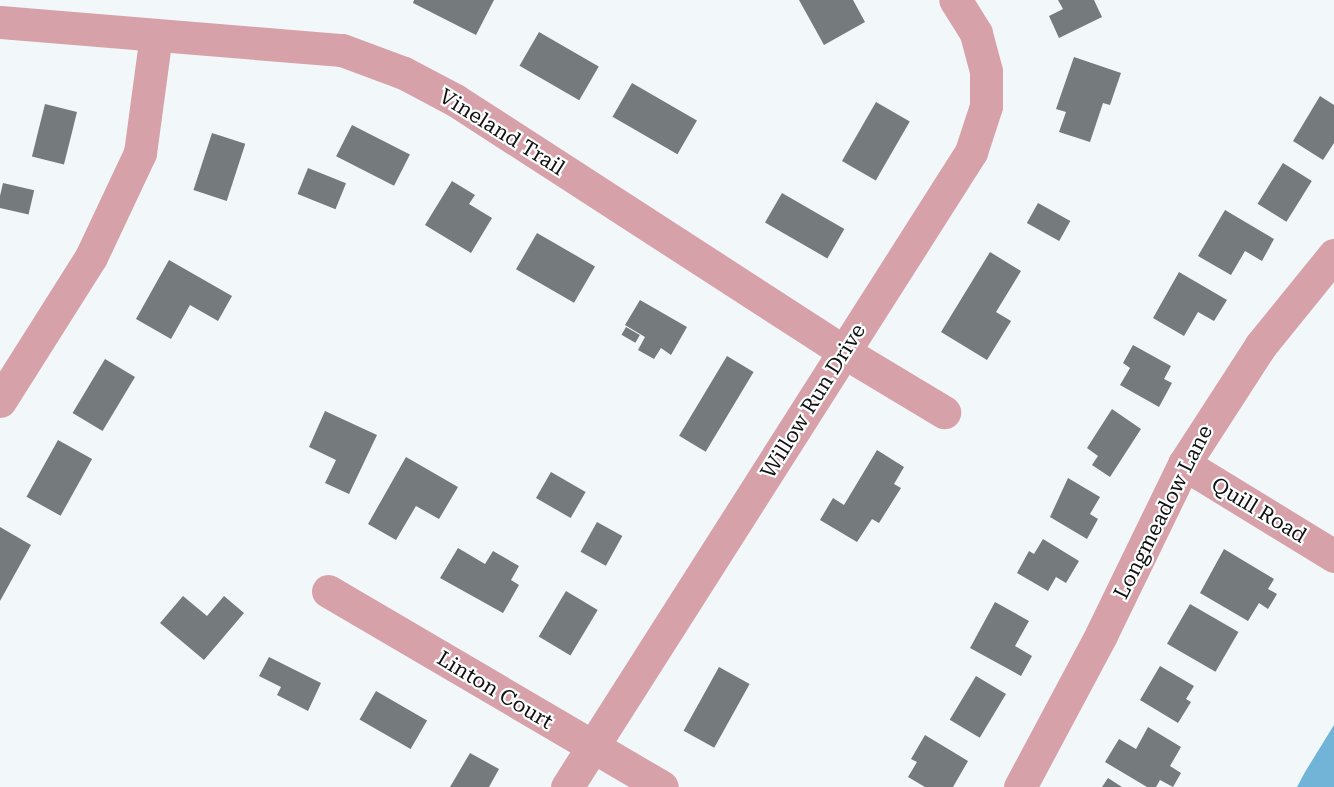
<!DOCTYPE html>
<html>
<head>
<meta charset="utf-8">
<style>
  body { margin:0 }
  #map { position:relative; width:1334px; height:787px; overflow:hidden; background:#f2f7fa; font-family:"Roboto Serif",serif }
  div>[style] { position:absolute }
  .water>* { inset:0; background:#72b4d7 }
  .building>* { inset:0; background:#757a7c; transform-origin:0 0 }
  .minor>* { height:33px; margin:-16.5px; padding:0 16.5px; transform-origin:16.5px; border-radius:16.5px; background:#d7a1aa }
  span { translate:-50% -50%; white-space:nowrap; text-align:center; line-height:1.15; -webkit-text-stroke:4.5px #fff; paint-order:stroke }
  .street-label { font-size:21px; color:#0f1112 }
</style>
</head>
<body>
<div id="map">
  <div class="water">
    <div style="clip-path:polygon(1334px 725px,1334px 787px,1297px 787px,1305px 772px)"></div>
  </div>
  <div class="building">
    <div style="clip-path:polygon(414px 0,494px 0,476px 35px,413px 3px)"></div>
    <div style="clip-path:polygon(799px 0,853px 0,865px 22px,824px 45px)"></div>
    <div style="clip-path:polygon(1058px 0,1094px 0,1102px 17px,1059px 38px,1049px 16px,1063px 9px)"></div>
    <div style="left:539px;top:32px;width:69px;height:39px;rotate:30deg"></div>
    <div style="clip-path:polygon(1074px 57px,1121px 73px,1110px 105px,1103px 103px,1090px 142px,1059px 132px,1066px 112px,1056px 109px)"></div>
    <div style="left:632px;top:83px;width:75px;height:39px;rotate:30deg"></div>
    <div style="clip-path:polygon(1320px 96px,1334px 105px,1334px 143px,1323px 160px,1293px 141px)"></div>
    <div style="left:876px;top:102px;width:39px;height:68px;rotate:30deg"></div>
    <div style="left:45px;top:104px;width:33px;height:54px;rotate:14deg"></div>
    <div style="left:352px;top:125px;width:65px;height:35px;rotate:27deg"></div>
    <div style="left:212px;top:133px;width:35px;height:60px;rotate:18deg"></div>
    <div style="left:1283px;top:163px;width:34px;height:48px;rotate:32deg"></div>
    <div style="left:308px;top:168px;width:41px;height:28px;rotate:22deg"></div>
    <div style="clip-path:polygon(452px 181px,475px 195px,469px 204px,492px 218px,471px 253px,425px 225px)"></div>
    <div style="left:3px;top:183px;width:32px;height:25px;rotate:13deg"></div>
    <div style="left:782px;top:193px;width:72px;height:34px;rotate:30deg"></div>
    <div style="left:1038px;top:203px;width:37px;height:23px;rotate:29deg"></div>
    <div style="clip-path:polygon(1225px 210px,1274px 239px,1262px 261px,1245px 251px,1231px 275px,1198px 256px)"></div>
    <div style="left:537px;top:233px;width:67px;height:42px;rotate:30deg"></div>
    <div style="clip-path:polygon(990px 252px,1021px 271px,996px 312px,1011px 321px,987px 360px,941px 332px)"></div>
    <div style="clip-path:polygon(169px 260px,232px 296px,218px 321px,190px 305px,171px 339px,136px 319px)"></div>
    <div style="clip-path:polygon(1179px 272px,1227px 300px,1214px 321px,1198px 312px,1184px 336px,1153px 318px)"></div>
    <div style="clip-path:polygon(640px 300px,687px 327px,671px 355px,661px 348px,654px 359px,638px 350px,645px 337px,625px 325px)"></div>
    <div style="left:626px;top:327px;width:16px;height:9px;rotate:30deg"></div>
    <div style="clip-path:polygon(1133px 345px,1171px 366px,1164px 379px,1172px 383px,1159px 407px,1120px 385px,1130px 368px,1123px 363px)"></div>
    <div style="left:727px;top:356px;width:31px;height:93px;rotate:31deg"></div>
    <div style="left:105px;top:359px;width:35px;height:63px;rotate:31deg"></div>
    <div style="clip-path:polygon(1112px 409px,1141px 429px,1110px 477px,1092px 465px,1098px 456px,1087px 448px)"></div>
    <div style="clip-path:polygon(325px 411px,377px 435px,349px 494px,325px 483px,336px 460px,309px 447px)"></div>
    <div style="left:58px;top:440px;width:39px;height:65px;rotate:29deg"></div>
    <div style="clip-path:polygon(877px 450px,904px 467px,894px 484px,901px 488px,879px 523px,872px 519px,857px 542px,820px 520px,833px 498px,844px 505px)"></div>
    <div style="clip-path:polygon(406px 457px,458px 487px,439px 519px,416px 506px,396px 540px,368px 524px)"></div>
    <div style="left:551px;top:472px;width:40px;height:30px;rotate:30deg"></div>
    <div style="clip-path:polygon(1068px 478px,1100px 497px,1090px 514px,1098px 519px,1087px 539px,1050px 517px)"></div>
    <div style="left:597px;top:522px;width:29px;height:34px;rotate:29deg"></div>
    <div style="clip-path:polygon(0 527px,31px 545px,0 601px)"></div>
    <div style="clip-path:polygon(1043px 539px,1079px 561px,1066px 583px,1056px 577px,1048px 591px,1017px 573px,1029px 551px,1034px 554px)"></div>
    <div style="clip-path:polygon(458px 548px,485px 564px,493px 551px,519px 566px,511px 580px,519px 585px,503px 613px,440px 578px)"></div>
    <div style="clip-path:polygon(1224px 549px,1274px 579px,1268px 589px,1277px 594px,1268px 609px,1259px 603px,1248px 621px,1200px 593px)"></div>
    <div style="left:566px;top:591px;width:37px;height:53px;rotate:31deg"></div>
    <div style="clip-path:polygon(183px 596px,207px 616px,224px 596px,244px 613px,204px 660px,160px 623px)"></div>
    <div style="clip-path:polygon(995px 602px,1029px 621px,1015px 646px,1032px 656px,1021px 676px,970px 648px)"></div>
    <div style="left:1190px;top:604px;width:56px;height:46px;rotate:30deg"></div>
    <div style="clip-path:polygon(269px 657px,321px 683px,308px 711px,277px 695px,281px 687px,259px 676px)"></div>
    <div style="clip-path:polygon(1160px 666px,1194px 686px,1186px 699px,1191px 702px,1178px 723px,1140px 700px)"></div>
    <div style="left:719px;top:667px;width:35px;height:73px;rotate:29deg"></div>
    <div style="left:976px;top:676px;width:35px;height:51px;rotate:31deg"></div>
    <div style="left:376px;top:691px;width:59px;height:33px;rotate:30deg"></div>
    <div style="clip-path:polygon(1148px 727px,1181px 747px,1170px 766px,1181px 773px,1173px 787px,1160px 780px,1156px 787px,1147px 787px,1105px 762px,1119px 739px,1136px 749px)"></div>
    <div style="clip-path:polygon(925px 735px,968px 761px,953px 787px,925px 787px,908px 777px,917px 762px,911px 759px)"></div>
    <div style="clip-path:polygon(470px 753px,499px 769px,489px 787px,450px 787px)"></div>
    <div style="clip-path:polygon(1108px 778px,1122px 787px,1102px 787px)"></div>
  </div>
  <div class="minor">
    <div style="left:0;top:22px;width:343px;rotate:4.7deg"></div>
    <div style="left:342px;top:50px;width:66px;rotate:20.4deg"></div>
    <div style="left:404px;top:73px;width:58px;rotate:27.9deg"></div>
    <div style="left:455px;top:100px;width:463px;rotate:32.9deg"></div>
    <div style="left:844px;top:352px;width:117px;rotate:31deg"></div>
    <div style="left:0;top:401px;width:170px;rotate:-57.7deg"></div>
    <div style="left:91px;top:257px;width:115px;rotate:-64.8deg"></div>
    <div style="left:140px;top:153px;width:119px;rotate:-82.3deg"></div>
    <div style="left:1184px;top:464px;width:176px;rotate:31.5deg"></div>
    <div style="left:328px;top:591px;width:387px;rotate:30.4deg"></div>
    <div style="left:567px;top:787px;width:753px;rotate:-57.53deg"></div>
    <div style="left:971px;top:152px;width:48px;rotate:-71.9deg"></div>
    <div style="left:986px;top:106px;width:35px;rotate:-90deg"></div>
    <div style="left:986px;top:71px;width:39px;rotate:-105deg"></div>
    <div style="left:976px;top:33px;width:39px;rotate:-122deg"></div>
    <div style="left:1020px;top:787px;width:172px;rotate:-61.9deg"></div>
    <div style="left:1101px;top:635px;width:190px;rotate:-64.1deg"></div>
    <div style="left:1184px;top:464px;width:142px;rotate:-57.1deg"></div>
    <div style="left:1261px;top:345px;width:116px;rotate:-51deg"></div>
  </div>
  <div class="street-label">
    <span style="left:502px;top:132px;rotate:32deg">Vineland Trail</span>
    <span style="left:813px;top:401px;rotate:-58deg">Willow Run Drive</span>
    <span style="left:1259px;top:510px;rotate:31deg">Quill Road</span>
    <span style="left:1163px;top:512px;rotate:-63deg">Longmeadow Lane</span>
    <span style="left:495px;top:690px;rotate:31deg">Linton Court</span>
  </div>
</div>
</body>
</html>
